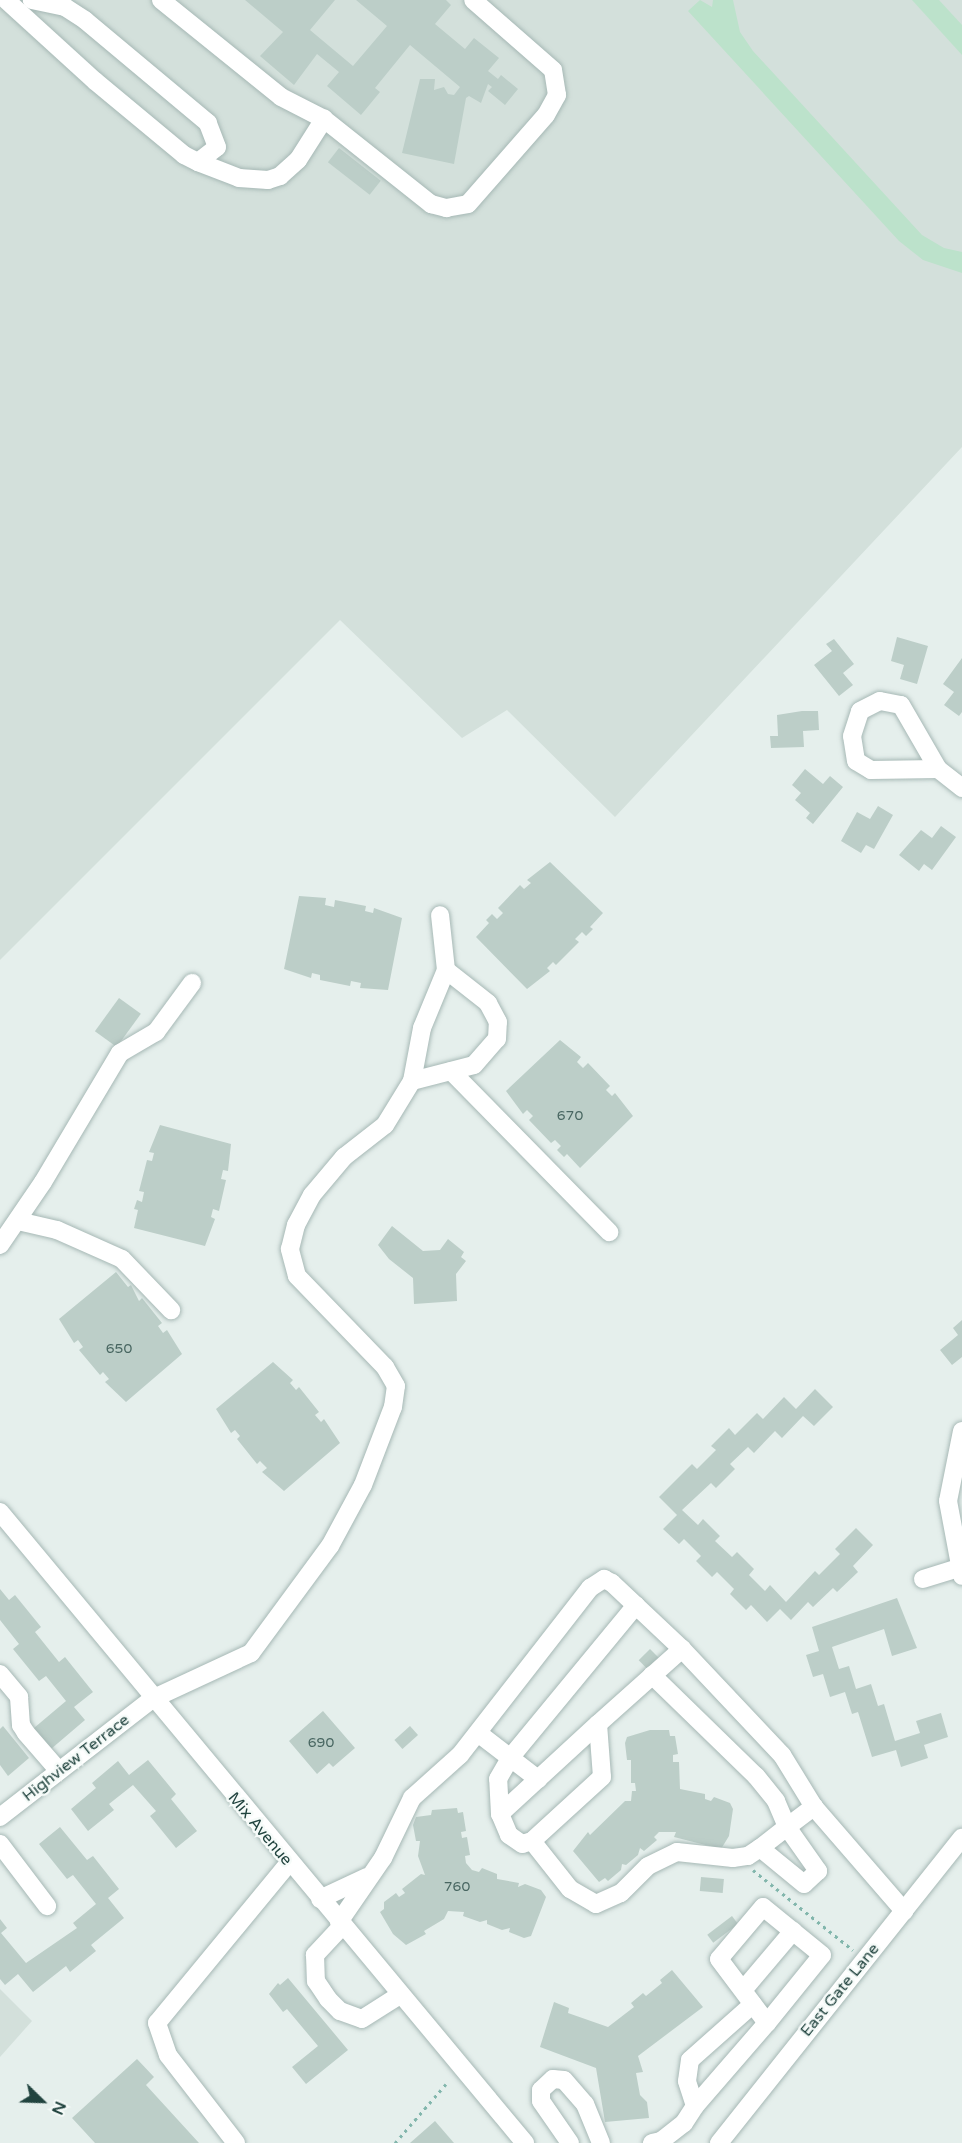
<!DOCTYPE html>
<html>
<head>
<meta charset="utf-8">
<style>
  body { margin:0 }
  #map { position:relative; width:962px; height:2143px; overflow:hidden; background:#e5efec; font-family:"Varela Round",sans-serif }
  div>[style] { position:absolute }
  .built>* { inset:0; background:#d3e0db }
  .green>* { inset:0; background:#bce2cb }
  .building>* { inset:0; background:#bccec8; transform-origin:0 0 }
  .path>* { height:3px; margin-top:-1.5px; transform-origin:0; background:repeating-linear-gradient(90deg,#82b6ac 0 3px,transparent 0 7.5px) }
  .roads { filter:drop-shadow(0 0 2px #a6b8b5) drop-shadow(0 0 2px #a6b8b5) }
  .minor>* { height:18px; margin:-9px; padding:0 9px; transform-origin:9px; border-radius:9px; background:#fff }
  span { translate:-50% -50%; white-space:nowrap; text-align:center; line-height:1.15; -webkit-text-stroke:5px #f6fbf9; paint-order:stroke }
  .number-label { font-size:14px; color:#486661 }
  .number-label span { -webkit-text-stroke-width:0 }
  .street-label { font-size:16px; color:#21443f }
  .north { position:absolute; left:12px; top:2071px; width:60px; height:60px; -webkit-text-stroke:4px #f6fbf9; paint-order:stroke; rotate:113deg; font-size:16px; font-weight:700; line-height:24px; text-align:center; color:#21443f }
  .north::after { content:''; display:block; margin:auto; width:21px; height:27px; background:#21443f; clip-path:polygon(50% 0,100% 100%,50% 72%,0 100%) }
</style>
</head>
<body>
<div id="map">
  <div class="built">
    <div style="clip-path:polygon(0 0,962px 0,962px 447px,615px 817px,507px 710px,462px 738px,340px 620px,0 960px)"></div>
    <div style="clip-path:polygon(0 1989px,32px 2021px,0 2057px)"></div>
  </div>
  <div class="green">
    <div style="clip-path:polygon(700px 0,712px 7px,713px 0,733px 0,740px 32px,753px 51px,922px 235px,944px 248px,962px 252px,962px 273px,923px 260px,899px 241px,688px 11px)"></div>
    <div style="clip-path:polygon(912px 0,939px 0,962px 25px,962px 55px)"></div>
  </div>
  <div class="building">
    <div style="clip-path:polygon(245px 0,335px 0,310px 30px,353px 66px,387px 26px,356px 0,446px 0,451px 5px,435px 24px,465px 49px,474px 38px,499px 58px,488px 71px,498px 79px,501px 75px,518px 89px,505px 105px,488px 91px,492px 87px,488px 84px,481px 103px,469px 96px,466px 98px,454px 164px,402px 153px,420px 79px,435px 79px,434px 90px,444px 87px,448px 94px,454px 95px,460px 87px,410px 45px,375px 88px,380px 92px,361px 115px,327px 86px,339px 72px,317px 54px,294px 85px,260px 56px,283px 32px)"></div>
    <div style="left:339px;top:148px;width:53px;height:18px;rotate:38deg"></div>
    <div style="clip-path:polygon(897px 637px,928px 646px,917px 684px,900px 679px,904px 665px,891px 661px)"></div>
    <div style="clip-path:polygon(834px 639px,854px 664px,843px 673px,853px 685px,839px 696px,814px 665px,832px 651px,826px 644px)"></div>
    <div style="clip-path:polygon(962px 658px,962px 712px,959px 716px,944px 705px,954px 692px,943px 684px)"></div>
    <div style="clip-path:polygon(802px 711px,818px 711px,819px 730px,803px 731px,804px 747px,771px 748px,770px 736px,778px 736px,777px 715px)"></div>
    <div style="clip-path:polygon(805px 769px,823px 784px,830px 776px,843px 787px,813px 824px,806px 818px,810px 813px,795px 800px,801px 793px,792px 785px)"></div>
    <div style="clip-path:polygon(878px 806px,893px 815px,874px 849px,866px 845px,861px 853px,841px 841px,857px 812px,870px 819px)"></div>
    <div style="clip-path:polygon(941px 826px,956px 837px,932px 870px,924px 864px,919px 871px,899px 855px,921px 830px,932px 838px)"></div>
    <div style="clip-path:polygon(550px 862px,603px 913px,590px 927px,593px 929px,586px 936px,582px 932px,575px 939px,579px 942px,556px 965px,553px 962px,547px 968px,550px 971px,527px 989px,476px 937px,489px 923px,486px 920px,492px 914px,497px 919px,503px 913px,498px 908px,520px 885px,524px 889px,531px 883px,527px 880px)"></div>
    <div style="clip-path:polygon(299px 896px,326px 898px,325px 905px,334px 907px,335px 900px,366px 906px,365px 911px,373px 913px,374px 908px,402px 918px,388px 990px,360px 988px,361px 983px,351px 981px,350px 986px,320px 980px,320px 975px,312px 973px,311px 978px,284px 969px)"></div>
    <div style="left:119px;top:998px;width:27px;height:41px;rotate:36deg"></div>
    <div style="clip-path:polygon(560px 1040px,581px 1057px,577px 1062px,583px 1068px,588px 1063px,610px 1086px,606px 1090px,612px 1096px,615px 1093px,633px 1116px,580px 1168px,567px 1154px,564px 1157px,557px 1150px,561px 1146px,555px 1140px,551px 1143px,529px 1120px,533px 1116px,527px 1110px,523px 1114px,506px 1091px)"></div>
    <div style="clip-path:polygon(160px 1125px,231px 1144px,228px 1171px,223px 1170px,221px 1179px,226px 1180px,219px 1211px,213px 1209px,211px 1217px,215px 1219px,205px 1246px,134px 1228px,138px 1210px,134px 1209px,137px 1200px,142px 1202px,144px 1192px,139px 1191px,147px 1160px,152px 1161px,154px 1153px,149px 1152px)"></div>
    <div style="clip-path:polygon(392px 1226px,423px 1251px,440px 1250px,448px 1239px,464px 1252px,461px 1257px,466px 1261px,456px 1274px,457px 1301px,414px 1304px,413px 1278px,389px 1259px,378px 1245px)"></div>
    <div style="clip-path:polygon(116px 1272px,128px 1287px,131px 1285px,139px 1301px,142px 1298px,162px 1323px,158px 1326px,163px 1333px,167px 1330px,182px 1354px,126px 1402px,105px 1382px,109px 1379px,103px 1372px,100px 1375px,79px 1350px,83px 1347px,78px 1340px,74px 1343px,59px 1319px)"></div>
    <div style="clip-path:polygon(962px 1320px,962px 1357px,952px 1365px,940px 1350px,958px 1335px,953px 1328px)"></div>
    <div style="clip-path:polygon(273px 1362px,293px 1380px,290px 1383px,296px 1390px,299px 1387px,319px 1412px,315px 1415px,321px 1422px,324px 1419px,340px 1443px,284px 1491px,262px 1472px,267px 1468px,260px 1461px,257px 1464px,237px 1439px,240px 1436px,235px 1430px,231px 1433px,216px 1409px)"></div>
    <div style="clip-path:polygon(815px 1389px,833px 1407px,814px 1426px,803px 1416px,782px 1438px,775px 1431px,754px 1453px,748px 1447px,730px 1464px,735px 1469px,716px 1488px,711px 1483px,682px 1510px,698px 1525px,703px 1519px,720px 1536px,715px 1541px,732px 1557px,737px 1552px,754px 1569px,749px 1575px,765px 1591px,770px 1585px,786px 1602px,815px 1571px,819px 1575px,840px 1554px,835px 1549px,856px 1528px,873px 1545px,853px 1566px,858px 1572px,837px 1592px,833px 1588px,813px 1607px,808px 1602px,791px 1620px,780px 1609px,767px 1622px,751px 1605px,746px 1610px,730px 1594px,734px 1589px,717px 1572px,712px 1577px,696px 1561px,701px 1556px,684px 1539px,679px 1544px,663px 1529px,677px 1515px,659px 1497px,692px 1464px,697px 1469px,716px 1450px,711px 1446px,729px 1428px,735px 1435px,757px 1413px,763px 1419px,784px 1397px,796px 1409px)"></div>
    <div style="clip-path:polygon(0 1589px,9px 1600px,15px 1595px,41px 1627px,35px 1632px,59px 1662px,65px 1657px,93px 1692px,74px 1707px,85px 1720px,51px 1749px,34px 1728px,66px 1701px,46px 1676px,39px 1681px,13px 1649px,19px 1644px,0 1620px)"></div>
    <div style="clip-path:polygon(897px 1598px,917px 1648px,892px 1656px,884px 1629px,832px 1647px,839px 1669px,849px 1666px,856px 1689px,871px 1684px,878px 1706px,884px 1704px,895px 1741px,920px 1733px,916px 1721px,941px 1713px,948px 1737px,924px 1745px,928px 1758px,901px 1767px,896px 1750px,872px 1757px,858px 1712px,852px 1714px,845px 1692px,830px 1697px,823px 1674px,813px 1677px,806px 1655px,819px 1651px,812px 1627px)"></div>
    <div style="left:650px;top:1649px;width:13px;height:16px;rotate:45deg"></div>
    <div style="clip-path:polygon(323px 1711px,355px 1748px,333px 1767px,329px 1763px,317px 1774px,289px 1741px)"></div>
    <div style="clip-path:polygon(3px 1726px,29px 1758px,8px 1776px,0 1765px,0 1729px)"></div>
    <div style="left:410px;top:1726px;width:12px;height:21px;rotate:48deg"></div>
    <div style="clip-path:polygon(650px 1730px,669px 1730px,670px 1736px,675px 1736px,678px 1754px,673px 1755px,673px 1762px,679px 1762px,680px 1789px,705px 1794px,705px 1799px,711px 1801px,714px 1797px,730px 1803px,733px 1809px,729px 1836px,721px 1849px,674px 1837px,676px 1832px,659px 1832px,654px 1837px,657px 1840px,644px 1851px,640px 1848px,638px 1855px,626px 1865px,622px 1864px,621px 1870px,608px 1881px,605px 1878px,599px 1882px,573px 1851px,588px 1832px,590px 1835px,625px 1801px,631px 1801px,632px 1791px,636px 1791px,635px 1783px,631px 1783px,631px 1760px,627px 1760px,625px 1743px,627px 1737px)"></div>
    <div style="clip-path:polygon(148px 1760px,176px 1794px,171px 1799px,197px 1831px,176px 1848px,150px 1816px,156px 1811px,133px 1785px,109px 1804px,114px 1810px,88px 1831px,71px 1809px,96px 1788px,92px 1783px,118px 1761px,129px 1775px)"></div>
    <div style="clip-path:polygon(457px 1808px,458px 1813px,463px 1812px,466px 1831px,461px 1832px,462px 1838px,467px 1837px,470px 1855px,465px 1856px,466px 1863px,472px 1870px,479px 1872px,482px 1868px,497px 1874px,497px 1879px,519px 1883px,518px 1887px,525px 1884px,541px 1890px,546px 1897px,531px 1936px,524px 1938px,509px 1932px,510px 1928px,502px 1930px,487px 1924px,487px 1920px,480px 1922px,463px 1916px,464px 1912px,448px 1911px,444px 1919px,424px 1931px,426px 1934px,406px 1945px,393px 1934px,380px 1912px,384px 1909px,384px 1902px,396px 1893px,399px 1897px,405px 1893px,402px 1889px,421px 1874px,425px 1875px,418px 1856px,420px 1841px,416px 1841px,413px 1825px,416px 1817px,431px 1815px,432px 1810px)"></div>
    <div style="clip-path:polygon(60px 1827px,87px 1860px,93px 1856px,119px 1889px,108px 1898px,124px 1918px,91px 1945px,96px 1951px,70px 1972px,66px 1966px,33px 1992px,18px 1974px,5px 1985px,0 1979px,0 1919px,7px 1928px,1px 1933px,26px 1963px,77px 1928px,73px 1923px,96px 1904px,73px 1875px,67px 1879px,39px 1844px)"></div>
    <div style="left:701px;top:1877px;width:23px;height:14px;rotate:5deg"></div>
    <div style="left:732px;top:1916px;width:10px;height:31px;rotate:53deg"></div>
    <div style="clip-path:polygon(672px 1970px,703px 2007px,638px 2056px,643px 2072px,636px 2073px,640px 2095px,647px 2102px,649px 2118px,605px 2122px,596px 2068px,540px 2047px,554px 2002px,569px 2008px,568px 2013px,608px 2027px,634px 2007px,631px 2003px,643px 1993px,646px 1996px,662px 1983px,660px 1980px)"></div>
    <div style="clip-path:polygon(288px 1978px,348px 2050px,306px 2084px,292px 2067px,318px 2046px,287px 2009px,283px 2012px,269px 1994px,278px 1983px,280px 1985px)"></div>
    <div style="clip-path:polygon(137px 2059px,154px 2077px,146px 2085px,199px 2143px,95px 2143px,72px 2118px)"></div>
    <div style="clip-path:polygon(435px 2121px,454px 2143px,410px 2143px)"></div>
  </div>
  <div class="path">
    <div style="left:753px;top:1870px;width:128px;rotate:38.7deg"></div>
    <div style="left:395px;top:2143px;width:78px;rotate:-49.2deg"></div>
  </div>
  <div class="roads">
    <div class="minor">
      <div style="left:6px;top:0;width:120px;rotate:42.3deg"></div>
      <div style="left:95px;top:81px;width:116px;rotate:39.7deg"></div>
      <div style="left:184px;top:155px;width:16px;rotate:27deg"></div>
      <div style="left:198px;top:162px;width:24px;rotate:-38deg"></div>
      <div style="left:217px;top:147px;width:26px;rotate:-111deg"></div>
      <div style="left:208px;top:123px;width:160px;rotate:-140.1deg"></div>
      <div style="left:85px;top:20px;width:24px;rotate:-147deg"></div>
      <div style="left:65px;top:7px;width:34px;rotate:-168deg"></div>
      <div style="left:161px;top:0;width:154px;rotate:38.9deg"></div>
      <div style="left:281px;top:97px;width:48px;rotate:27.1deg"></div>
      <div style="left:324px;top:119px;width:137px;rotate:38.5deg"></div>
      <div style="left:431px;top:204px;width:16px;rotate:15deg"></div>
      <div style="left:446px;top:208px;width:22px;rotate:-10deg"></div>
      <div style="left:468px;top:204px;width:118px;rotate:-48.8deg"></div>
      <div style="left:546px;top:115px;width:23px;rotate:-61deg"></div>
      <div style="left:557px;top:95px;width:25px;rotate:-99deg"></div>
      <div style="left:553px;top:70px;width:106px;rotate:-138.8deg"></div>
      <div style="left:198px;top:162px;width:44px;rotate:21.3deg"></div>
      <div style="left:239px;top:178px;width:29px;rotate:4deg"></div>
      <div style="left:268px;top:180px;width:13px;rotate:-18deg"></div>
      <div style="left:280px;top:176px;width:24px;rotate:-42deg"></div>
      <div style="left:298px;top:160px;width:49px;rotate:-57.6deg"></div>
      <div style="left:938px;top:769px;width:67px;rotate:179.1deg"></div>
      <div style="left:871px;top:770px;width:17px;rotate:-149deg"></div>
      <div style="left:856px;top:761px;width:25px;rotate:-99deg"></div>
      <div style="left:852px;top:736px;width:26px;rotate:-72deg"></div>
      <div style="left:860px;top:711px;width:22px;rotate:-27deg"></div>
      <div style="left:880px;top:701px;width:21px;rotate:11deg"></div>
      <div style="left:901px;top:705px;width:74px;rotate:60deg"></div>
      <div style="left:938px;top:769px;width:31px;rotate:38deg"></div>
      <div style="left:451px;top:1071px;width:226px;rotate:45.5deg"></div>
      <div style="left:412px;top:1081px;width:64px;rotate:-14.5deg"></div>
      <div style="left:474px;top:1065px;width:35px;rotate:-49deg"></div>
      <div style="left:497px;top:1039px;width:17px;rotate:-87deg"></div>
      <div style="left:498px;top:1022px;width:21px;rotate:-118deg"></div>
      <div style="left:488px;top:1003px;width:53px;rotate:-141.8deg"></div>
      <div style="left:18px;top:1221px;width:40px;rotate:13deg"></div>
      <div style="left:57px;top:1230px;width:71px;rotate:24deg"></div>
      <div style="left:122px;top:1259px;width:71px;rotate:46.1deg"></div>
      <div style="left:0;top:1245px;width:76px;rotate:-55.7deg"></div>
      <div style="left:43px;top:1182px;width:150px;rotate:-59.2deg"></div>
      <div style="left:120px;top:1053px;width:42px;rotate:-30.3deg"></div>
      <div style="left:156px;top:1032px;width:61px;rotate:-53.7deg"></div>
      <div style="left:962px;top:1431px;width:71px;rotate:101.3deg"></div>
      <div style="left:948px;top:1501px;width:76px;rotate:79.4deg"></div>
      <div style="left:0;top:1512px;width:821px;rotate:50.24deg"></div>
      <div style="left:923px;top:1579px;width:41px;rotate:-17.1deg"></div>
      <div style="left:0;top:1674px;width:30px;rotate:50deg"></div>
      <div style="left:19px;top:1697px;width:28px;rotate:86deg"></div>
      <div style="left:21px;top:1725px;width:9px;rotate:58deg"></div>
      <div style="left:26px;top:1733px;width:50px;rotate:49deg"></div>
      <div style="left:652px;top:1675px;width:145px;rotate:44.2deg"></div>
      <div style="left:756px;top:1776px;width:32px;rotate:51deg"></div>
      <div style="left:776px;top:1801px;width:28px;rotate:67deg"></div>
      <div style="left:787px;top:1827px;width:54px;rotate:54.8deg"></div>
      <div style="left:818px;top:1871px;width:19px;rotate:137deg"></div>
      <div style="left:804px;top:1884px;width:57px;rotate:-140.7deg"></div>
      <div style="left:760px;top:1848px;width:34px;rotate:-38deg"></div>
      <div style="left:787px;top:1827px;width:34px;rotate:-37deg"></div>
      <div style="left:598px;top:1724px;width:53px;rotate:85.7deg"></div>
      <div style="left:602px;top:1777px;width:95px;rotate:137.6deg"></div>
      <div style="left:532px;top:1841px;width:10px;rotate:163deg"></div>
      <div style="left:522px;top:1844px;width:16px;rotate:-145deg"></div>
      <div style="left:509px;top:1835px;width:23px;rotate:-113deg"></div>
      <div style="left:500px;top:1814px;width:133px;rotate:-42.6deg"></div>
      <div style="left:598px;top:1724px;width:113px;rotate:-41.8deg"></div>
      <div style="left:478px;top:1733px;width:76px;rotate:37.5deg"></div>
      <div style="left:500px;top:1814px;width:35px;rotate:-93deg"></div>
      <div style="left:498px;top:1779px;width:24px;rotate:-60deg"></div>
      <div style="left:510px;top:1758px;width:198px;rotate:-50.5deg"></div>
      <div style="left:0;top:1817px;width:192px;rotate:-37.8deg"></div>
      <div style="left:152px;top:1699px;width:109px;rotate:-24.9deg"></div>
      <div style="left:251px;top:1653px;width:133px;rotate:-53.6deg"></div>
      <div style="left:330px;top:1546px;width:69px;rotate:-61.6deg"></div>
      <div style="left:363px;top:1485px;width:84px;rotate:-69deg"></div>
      <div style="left:393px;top:1407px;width:21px;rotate:-82deg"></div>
      <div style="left:396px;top:1386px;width:22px;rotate:-120deg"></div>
      <div style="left:385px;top:1367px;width:127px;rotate:-134deg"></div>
      <div style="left:297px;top:1276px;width:28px;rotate:-105deg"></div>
      <div style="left:290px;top:1249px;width:25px;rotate:-76deg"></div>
      <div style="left:296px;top:1225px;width:34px;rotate:-62deg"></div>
      <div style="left:312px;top:1195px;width:50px;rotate:-49.9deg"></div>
      <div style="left:344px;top:1157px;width:52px;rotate:-38deg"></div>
      <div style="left:385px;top:1125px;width:52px;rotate:-58.5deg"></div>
      <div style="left:412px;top:1081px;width:54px;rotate:-79.3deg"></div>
      <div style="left:422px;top:1028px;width:63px;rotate:-67.5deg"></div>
      <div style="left:446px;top:970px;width:55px;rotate:-96.2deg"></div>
      <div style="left:532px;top:1841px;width:61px;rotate:51.6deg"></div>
      <div style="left:570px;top:1889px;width:30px;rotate:30deg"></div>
      <div style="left:596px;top:1904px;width:27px;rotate:-24deg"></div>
      <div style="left:621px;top:1893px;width:38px;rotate:-45deg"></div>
      <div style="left:648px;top:1866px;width:32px;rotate:-26deg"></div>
      <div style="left:677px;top:1852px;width:56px;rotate:6.1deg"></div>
      <div style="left:733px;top:1858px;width:15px;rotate:-8deg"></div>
      <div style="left:748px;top:1856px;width:14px;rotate:-34deg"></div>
      <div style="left:0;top:1844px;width:78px;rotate:52.8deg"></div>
      <div style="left:320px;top:1899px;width:52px;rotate:-25.1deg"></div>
      <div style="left:339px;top:1922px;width:78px;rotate:-55.5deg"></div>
      <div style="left:383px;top:1858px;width:67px;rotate:-64.2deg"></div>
      <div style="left:412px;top:1798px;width:64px;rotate:-41.9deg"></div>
      <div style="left:460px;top:1755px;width:212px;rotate:-52.1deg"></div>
      <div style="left:590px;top:1588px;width:17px;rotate:-33deg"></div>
      <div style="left:604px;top:1579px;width:9px;rotate:27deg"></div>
      <div style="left:612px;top:1583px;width:96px;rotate:43.3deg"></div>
      <div style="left:682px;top:1649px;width:146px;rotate:46.7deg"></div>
      <div style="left:782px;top:1755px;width:61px;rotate:58.4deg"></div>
      <div style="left:814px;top:1807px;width:138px;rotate:49.1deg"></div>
      <div style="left:342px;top:1926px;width:40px;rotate:133deg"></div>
      <div style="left:315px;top:1955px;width:26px;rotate:88deg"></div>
      <div style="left:316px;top:1981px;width:22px;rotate:56deg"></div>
      <div style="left:328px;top:1999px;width:17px;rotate:45deg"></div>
      <div style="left:340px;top:2011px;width:23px;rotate:20deg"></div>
      <div style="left:362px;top:2019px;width:45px;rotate:-32.3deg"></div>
      <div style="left:744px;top:1989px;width:76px;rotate:-49.8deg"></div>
      <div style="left:695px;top:2106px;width:26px;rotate:-108deg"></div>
      <div style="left:687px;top:2081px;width:21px;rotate:-82deg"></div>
      <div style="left:690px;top:2060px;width:84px;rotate:-41.6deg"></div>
      <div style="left:236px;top:2143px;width:111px;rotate:-127.7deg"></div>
      <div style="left:168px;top:2055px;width:34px;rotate:-109deg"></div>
      <div style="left:157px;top:2023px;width:207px;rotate:-50.5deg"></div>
      <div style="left:570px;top:2143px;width:51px;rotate:-124.6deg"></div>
      <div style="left:541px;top:2101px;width:11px;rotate:-90deg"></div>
      <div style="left:541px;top:2090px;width:16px;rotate:-43deg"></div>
      <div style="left:553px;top:2079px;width:11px;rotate:5deg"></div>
      <div style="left:564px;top:2080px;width:32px;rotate:49deg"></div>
      <div style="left:585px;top:2104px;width:42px;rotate:67.7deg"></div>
      <div style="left:652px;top:2143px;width:9px;rotate:-13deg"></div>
      <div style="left:661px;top:2141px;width:29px;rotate:-38deg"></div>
      <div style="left:684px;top:2123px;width:20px;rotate:-57deg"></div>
      <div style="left:695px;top:2106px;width:110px;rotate:-49.1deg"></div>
      <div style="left:767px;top:2023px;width:87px;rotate:-51deg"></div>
      <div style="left:822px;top:1955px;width:76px;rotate:-140.9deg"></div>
      <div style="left:763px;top:1907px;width:68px;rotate:130.2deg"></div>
      <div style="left:719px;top:1959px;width:80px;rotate:53.1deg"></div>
      <div style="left:719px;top:2143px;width:390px;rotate:-51.5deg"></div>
    </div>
  </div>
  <div class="number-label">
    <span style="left:570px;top:1116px">670</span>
    <span style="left:119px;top:1349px">650</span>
    <span style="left:321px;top:1743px">690</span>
    <span style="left:457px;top:1887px">760</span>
  </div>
  <div class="street-label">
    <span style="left:76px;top:1758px;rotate:-38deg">Highview Terrace</span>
    <span style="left:260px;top:1829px;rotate:50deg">Mix Avenue</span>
    <span style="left:840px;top:1990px;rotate:-51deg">East Gate Lane</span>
  </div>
  <div class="north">N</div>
</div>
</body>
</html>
